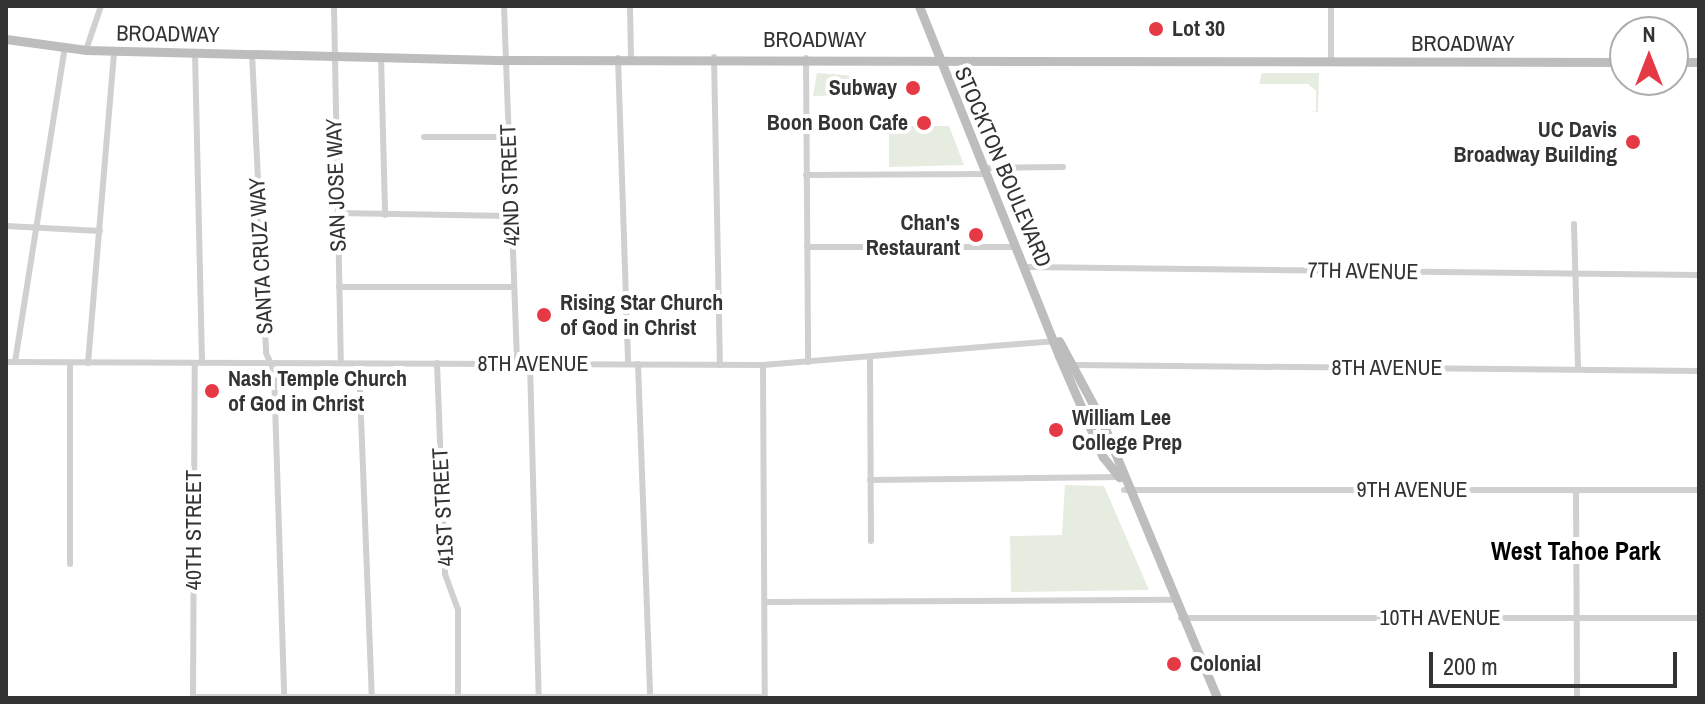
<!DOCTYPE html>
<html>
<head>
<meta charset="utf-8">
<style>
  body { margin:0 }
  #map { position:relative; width:1705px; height:704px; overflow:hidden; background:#fff; font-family:"Archivo Narrow",sans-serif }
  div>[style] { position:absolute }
  .green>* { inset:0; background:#e6ecdf }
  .minor>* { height:6px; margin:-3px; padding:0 3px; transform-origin:3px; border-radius:3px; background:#d0d0d0 }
  .secondary>* { height:9px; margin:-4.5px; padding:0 4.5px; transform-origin:4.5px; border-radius:4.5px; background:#bdbdbd }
  .dots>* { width:22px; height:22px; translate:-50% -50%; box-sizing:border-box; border:4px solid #fff; border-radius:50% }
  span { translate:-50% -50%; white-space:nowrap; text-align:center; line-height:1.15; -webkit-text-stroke:8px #fff; paint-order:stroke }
  .poi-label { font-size:22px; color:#333; font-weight:700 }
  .left { translate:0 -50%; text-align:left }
  .right { translate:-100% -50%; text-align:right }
  .street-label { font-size:22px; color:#333 }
  .quarter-label { font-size:26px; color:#000; font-weight:700 }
  .frame { position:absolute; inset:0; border:8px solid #333; pointer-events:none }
  .north { position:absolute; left:1609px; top:16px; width:80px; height:80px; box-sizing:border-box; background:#fff; border:2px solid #adadad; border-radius:50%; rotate:0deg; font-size:22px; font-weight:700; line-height:32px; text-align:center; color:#333 }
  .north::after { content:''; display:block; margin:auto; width:28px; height:36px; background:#e63946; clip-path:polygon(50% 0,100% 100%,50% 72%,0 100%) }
  .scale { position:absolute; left:1429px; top:652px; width:248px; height:36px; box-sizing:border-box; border:4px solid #333; border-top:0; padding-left:10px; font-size:24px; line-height:28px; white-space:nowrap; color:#333; -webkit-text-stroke:6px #fff; paint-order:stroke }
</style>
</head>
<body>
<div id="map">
  <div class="green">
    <div style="clip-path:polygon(817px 73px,856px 76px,856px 95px,813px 96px)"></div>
    <div style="clip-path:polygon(1262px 73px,1319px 73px,1318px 112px,1310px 111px,1316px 111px,1316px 91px,1308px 84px,1259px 84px)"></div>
    <div style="clip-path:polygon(889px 126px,949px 126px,964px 165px,889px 167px)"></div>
    <div style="clip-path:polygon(1065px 485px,1104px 486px,1149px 590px,1011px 592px,1010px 536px,1062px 535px)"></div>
  </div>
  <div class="minor">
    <div style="left:334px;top:6px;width:357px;rotate:88.9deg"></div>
    <div style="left:504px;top:6px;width:358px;rotate:87.9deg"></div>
    <div style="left:630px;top:6px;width:52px;rotate:88.9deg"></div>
    <div style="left:86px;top:50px;width:46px;rotate:-71.2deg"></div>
    <div style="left:195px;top:53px;width:310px;rotate:88.7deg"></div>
    <div style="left:252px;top:53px;width:300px;rotate:87.3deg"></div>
    <div style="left:266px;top:353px;width:20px;rotate:66deg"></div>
    <div style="left:274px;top:371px;width:326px;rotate:88.2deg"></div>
    <div style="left:381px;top:57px;width:158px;rotate:88.5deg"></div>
    <div style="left:714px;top:57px;width:308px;rotate:88.9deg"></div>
    <div style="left:618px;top:58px;width:306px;rotate:88.1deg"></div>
    <div style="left:806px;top:58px;width:304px;rotate:89.6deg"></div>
    <div style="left:1331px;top:61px;width:55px;rotate:-90deg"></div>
    <div style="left:424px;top:137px;width:83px"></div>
    <div style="left:984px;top:168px;width:79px;rotate:-0.7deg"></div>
    <div style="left:806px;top:175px;width:181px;rotate:-0.3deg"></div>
    <div style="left:337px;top:213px;width:174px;rotate:1deg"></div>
    <div style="left:1574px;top:224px;width:145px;rotate:88.4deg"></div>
    <div style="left:6px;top:226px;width:94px;rotate:3deg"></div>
    <div style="left:807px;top:247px;width:208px"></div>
    <div style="left:1027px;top:267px;width:672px;rotate:0.68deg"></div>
    <div style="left:339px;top:287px;width:175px"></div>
    <div style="left:870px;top:357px;width:184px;rotate:89.7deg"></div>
    <div style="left:6px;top:362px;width:757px;rotate:0.23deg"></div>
    <div style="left:763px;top:365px;width:291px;rotate:-4.7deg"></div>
    <div style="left:15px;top:362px;width:318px;rotate:-81deg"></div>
    <div style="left:70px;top:363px;width:201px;rotate:90deg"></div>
    <div style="left:88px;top:363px;width:313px;rotate:-85.2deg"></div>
    <div style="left:437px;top:363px;width:211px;rotate:87.8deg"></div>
    <div style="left:445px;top:574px;width:37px;rotate:70deg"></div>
    <div style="left:458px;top:609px;width:88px;rotate:90deg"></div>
    <div style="left:359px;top:364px;width:333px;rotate:87.8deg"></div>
    <div style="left:530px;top:364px;width:333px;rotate:88.5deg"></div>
    <div style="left:638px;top:364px;width:334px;rotate:87.9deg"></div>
    <div style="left:763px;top:365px;width:333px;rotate:89.7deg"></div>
    <div style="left:1075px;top:365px;width:624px;rotate:0.55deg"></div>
    <div style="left:870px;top:480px;width:249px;rotate:-0.7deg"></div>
    <div style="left:1124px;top:490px;width:575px"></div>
    <div style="left:1576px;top:490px;width:208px;rotate:89.7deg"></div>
    <div style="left:765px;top:602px;width:409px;rotate:-0.3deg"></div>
    <div style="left:1181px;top:618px;width:518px"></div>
    <div style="left:193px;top:697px;width:572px"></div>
    <div style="left:193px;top:698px;width:335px;rotate:-89.7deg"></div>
  </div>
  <div class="secondary">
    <div style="left:919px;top:6px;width:377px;rotate:68.2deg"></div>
    <div style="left:1059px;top:356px;width:110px;rotate:66.5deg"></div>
    <div style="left:1103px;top:457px;width:26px;rotate:51deg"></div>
    <div style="left:6px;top:39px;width:81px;rotate:7.8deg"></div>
    <div style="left:86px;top:50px;width:420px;rotate:1.4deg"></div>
    <div style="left:506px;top:60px;width:1119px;rotate:0.1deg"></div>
    <div style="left:1673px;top:62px;width:26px"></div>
    <div style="left:1059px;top:341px;width:89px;rotate:61.7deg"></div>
    <div style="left:1101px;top:419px;width:302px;rotate:67.4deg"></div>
  </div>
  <div class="dots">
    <div style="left:1156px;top:29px;background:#e63946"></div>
    <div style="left:913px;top:88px;background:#e63946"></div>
    <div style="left:924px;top:123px;background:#e63946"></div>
    <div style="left:1633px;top:142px;background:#e63946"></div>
    <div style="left:976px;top:235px;background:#e63946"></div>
    <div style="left:544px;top:315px;background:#e63946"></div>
    <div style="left:212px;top:391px;background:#e63946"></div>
    <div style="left:1056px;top:430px;background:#e63946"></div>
    <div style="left:1174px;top:664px;background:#e63946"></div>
  </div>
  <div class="poi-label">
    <span class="left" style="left:1172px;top:29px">Lot 30</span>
    <span class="right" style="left:897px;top:88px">Subway</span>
    <span class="right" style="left:908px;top:123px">Boon Boon Cafe</span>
    <span class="right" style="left:1617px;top:142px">UC Davis<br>Broadway Building</span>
    <span class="right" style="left:960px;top:235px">Chan's<br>Restaurant</span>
    <span class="left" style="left:560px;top:315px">Rising Star Church<br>of God in Christ</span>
    <span class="left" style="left:228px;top:391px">Nash Temple Church<br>of God in Christ</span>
    <span class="left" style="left:1072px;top:430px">William Lee<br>College Prep</span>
    <span class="left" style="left:1190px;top:664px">Colonial</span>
  </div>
  <div class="street-label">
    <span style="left:168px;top:34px;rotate:1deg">BROADWAY</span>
    <span style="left:815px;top:40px">BROADWAY</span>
    <span style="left:1463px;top:44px">BROADWAY</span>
    <span style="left:1003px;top:167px;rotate:67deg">STOCKTON BOULEVARD</span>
    <span style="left:336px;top:185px;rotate:-92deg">SAN JOSE WAY</span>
    <span style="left:510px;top:185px;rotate:-92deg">42ND STREET</span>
    <span style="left:261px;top:256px;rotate:-93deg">SANTA CRUZ WAY</span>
    <span style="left:1363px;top:271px;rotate:1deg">7TH AVENUE</span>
    <span style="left:533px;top:364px">8TH AVENUE</span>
    <span style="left:1387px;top:368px">8TH AVENUE</span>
    <span style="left:1412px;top:490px">9TH AVENUE</span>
    <span style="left:443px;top:507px;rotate:-93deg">41ST STREET</span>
    <span style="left:194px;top:530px;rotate:-90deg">40TH STREET</span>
    <span style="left:1440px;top:618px">10TH AVENUE</span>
  </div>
  <div class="quarter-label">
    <span style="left:1576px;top:551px">West Tahoe Park</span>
  </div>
  <div class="frame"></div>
  <div class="north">N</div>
  <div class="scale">200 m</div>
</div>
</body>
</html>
